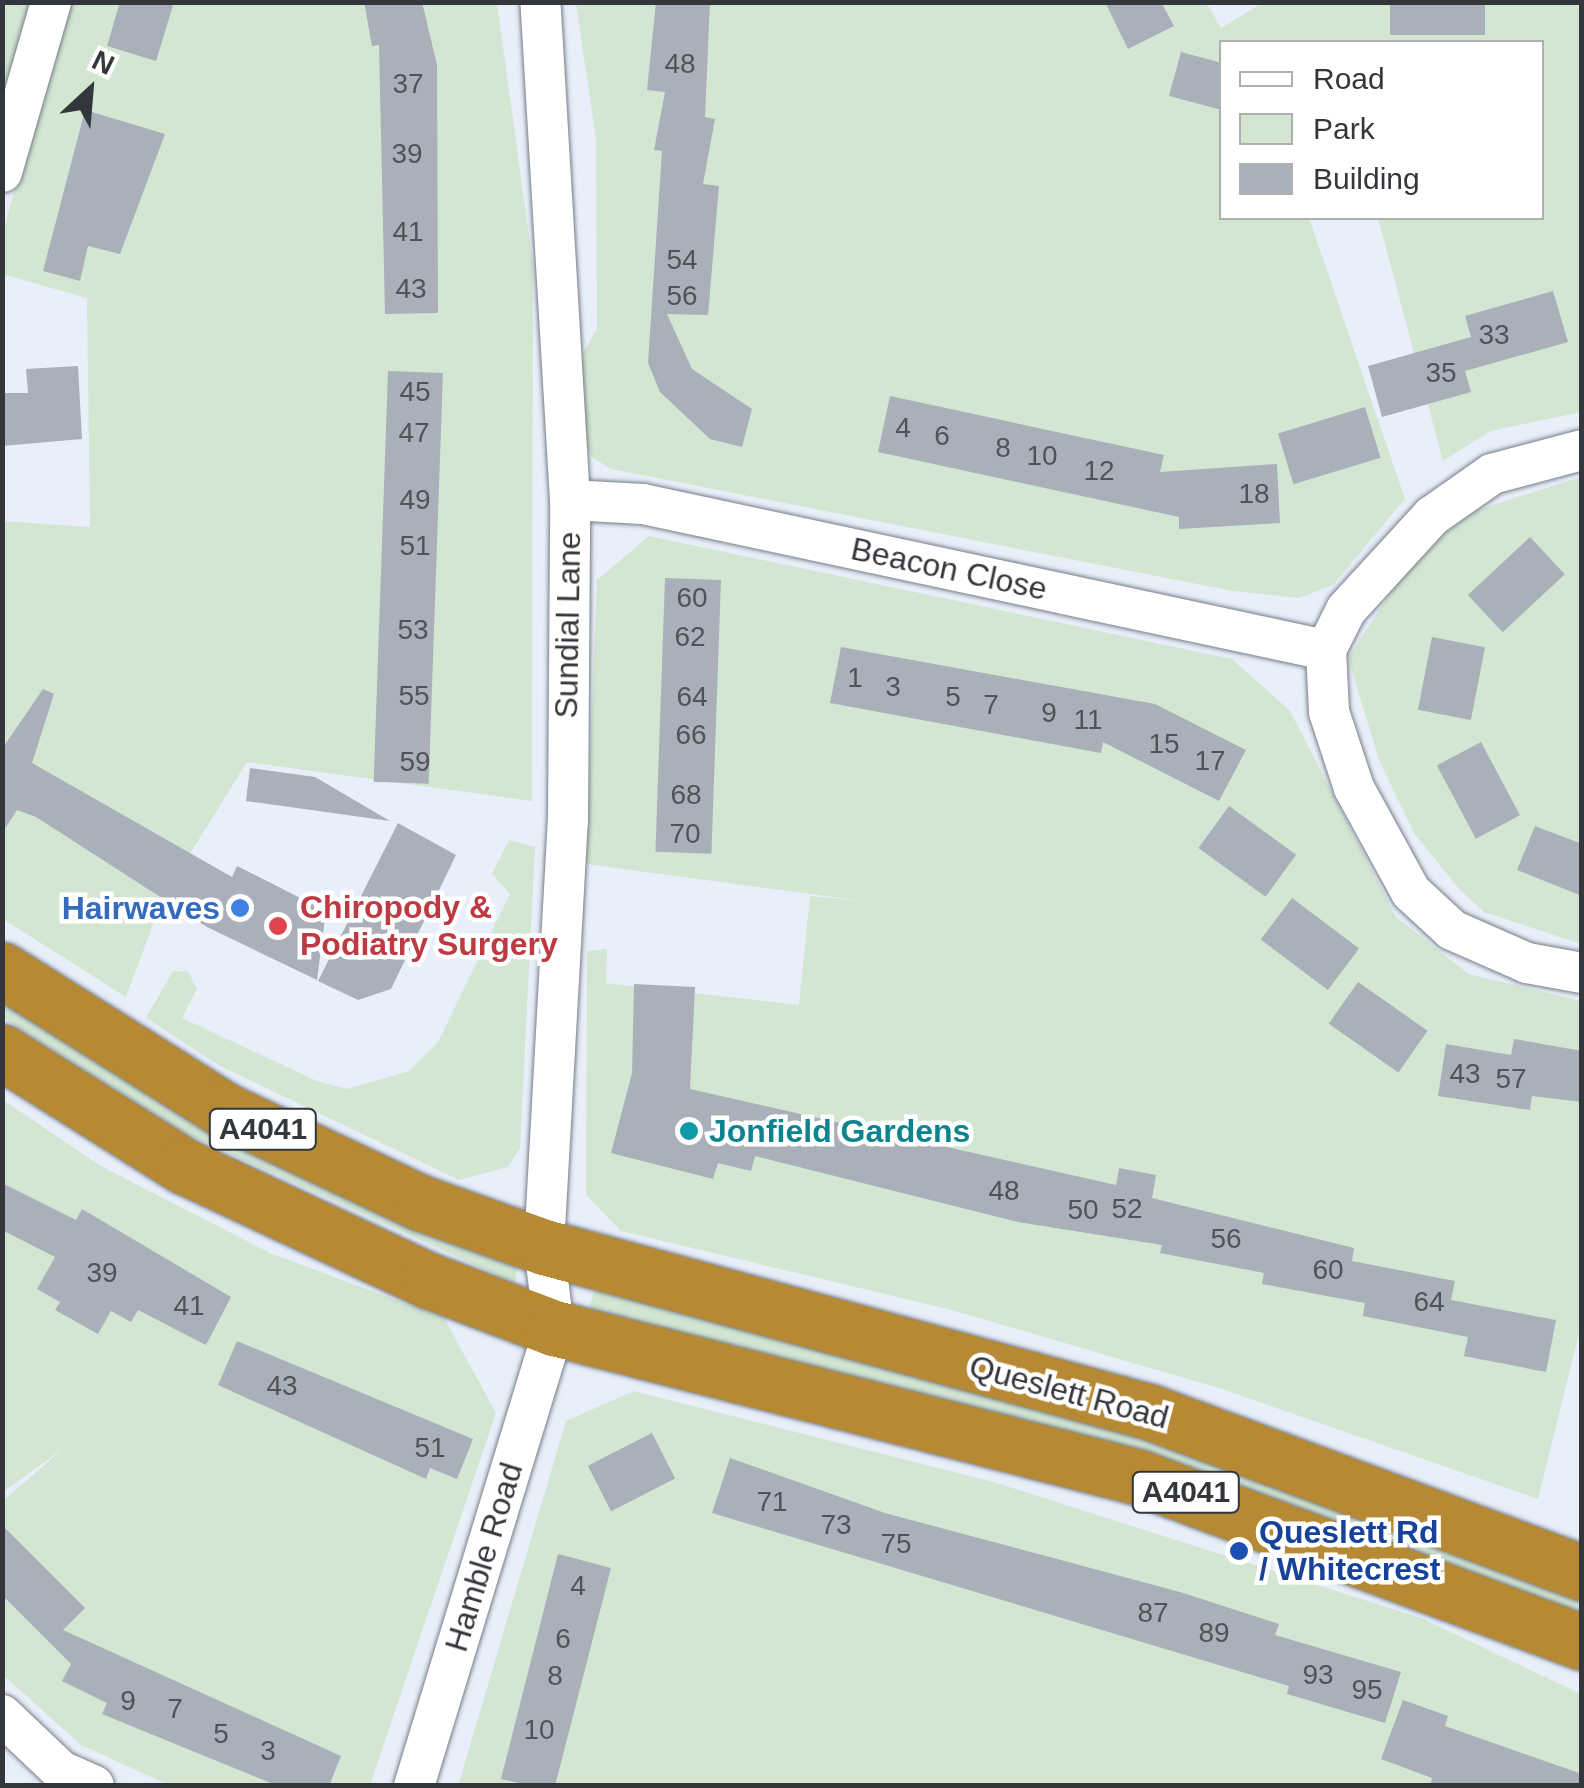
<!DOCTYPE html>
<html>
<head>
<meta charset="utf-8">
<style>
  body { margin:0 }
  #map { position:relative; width:1584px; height:1788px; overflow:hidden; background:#e8effa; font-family:Helvetica,sans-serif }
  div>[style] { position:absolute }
  .green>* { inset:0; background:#d2e6d2 }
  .building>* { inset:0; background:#a9b0ba; transform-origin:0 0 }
  .roads { filter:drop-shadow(0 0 2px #787e88) drop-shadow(0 0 2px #787e88) }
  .minor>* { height:40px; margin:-20px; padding:0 20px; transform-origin:20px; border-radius:20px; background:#fff }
  .highway>* { height:55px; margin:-27.5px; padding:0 27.5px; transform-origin:27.5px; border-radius:27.5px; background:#b68935 }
  .dots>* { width:28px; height:28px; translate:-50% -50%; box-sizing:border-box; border:5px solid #fff; border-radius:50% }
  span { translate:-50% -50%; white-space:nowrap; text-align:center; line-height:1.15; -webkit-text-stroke:9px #fff; paint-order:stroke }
  .number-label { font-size:28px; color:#50545a }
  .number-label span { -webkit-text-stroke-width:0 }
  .shield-label span { padding:2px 8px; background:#fff; border:2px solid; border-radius:8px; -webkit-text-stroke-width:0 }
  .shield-label { font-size:30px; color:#33363a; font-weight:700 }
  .street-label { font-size:32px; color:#33363a }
  .shop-label { font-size:32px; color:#366cbe; font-weight:700 }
  .right { translate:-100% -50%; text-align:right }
  .health-label { font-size:32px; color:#be3a42; font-weight:700 }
  .left { translate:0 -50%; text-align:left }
  .culture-label { font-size:32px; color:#0d838f; font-weight:700 }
  .transit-label { font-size:32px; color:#164399; font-weight:700 }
  .frame { position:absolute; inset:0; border:5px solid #33363a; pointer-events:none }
  .legend { position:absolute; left:1219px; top:40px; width:325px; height:180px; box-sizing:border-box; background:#fff; border:2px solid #adafb0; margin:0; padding:12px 18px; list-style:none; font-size:30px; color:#33363a }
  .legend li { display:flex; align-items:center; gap:20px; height:50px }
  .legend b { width:50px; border:2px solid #adafb0 }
  .north { position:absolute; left:40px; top:40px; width:100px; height:100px; -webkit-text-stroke:8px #fff; paint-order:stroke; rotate:26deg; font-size:28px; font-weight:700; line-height:40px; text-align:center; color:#33363a }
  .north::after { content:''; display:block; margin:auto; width:35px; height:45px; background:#33363a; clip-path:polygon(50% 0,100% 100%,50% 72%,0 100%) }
</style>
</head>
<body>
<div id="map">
  <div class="green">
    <i style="clip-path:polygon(1206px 2px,1221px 28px,1262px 3px,1581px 3px,1581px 412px,1491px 431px,1443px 461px,1378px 218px,1542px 218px,1542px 42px,1222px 42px,1222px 218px,1309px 218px,1405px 499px,1333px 585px,1299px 598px,1233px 591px,611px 469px,592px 457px,580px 435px,583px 353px,597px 329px,596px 140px,576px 3px)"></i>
    <i style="clip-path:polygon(3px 3px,34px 3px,3px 117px)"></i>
    <i style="clip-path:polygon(66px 3px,497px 3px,533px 265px,532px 801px,247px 762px,164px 895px,126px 997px,3px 919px,3px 521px,90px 527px,87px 298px,2px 274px,3px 232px)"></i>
    <i style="clip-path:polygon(1581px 477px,1581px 944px,1484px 912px,1459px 889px,1414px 833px,1379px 760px,1348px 658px,1409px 565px,1470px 512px)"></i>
    <i style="clip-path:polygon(649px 536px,1232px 659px,1290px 711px,1396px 917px,1469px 974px,1581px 1001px,1581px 1325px,1538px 1499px,1222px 1389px,948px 1309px,621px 1231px,586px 1195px,587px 951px,607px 949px,606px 983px,799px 1005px,810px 896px,864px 901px,586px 864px,597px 580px)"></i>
    <i style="clip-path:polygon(509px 840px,535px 847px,520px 1148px,508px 1167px,459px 1180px,222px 1067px,146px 1018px,173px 971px,188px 971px,197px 989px,182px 1018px,317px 1081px,347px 1089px,409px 1071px,438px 1042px,510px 894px,492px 874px)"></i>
    <i style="clip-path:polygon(2px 995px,517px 1266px,515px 1283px,187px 1134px,3px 1018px)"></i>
    <i style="clip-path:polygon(2px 1099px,99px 1165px,270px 1253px,444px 1318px,496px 1413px,370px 1785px,169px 1785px,81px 1745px,3px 1675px,3px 1501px,64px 1448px,3px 1492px)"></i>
    <i style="clip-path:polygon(596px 1287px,1129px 1431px,1581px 1598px,1581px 1620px,588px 1311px)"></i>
    <i style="clip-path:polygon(634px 1391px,997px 1483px,1421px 1618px,1581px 1694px,1581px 1785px,458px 1786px,566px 1421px)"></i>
  </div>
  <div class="building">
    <i style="clip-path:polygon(120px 2px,174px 2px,156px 61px,107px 46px)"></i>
    <i style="clip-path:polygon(364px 2px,422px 2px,437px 65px,438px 313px,385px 314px,379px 45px,372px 46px)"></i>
    <i style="clip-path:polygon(656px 2px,710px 2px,705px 117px,715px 119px,703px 184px,719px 186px,708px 315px,667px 314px,692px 369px,752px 409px,742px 447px,710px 439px,660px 392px,648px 363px,662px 151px,654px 150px,665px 92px,647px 90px)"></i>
    <i style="clip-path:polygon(1105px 2px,1161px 2px,1174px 26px,1128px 49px)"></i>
    <i style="left:1390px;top:2px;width:95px;height:33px"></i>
    <i style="clip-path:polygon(1181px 52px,1222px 63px,1222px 110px,1169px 96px)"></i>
    <i style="clip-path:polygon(85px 110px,165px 134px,120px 254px,88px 246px,80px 281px,43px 271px)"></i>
    <i style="clip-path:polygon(1553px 291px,1568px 342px,1465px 371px,1471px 392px,1382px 417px,1368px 366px,1471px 337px,1465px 316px)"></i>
    <i style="clip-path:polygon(78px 366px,82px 439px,2px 446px,2px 393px,28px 393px,26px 369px)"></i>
    <i style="left:388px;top:371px;width:55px;height:411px;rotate:2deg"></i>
    <i style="clip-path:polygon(890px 396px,1164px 455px,1160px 472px,1277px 464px,1280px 523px,1179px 529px,1179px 517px,878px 452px)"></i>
    <i style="left:1365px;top:407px;width:53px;height:91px;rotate:73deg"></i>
    <i style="left:1530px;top:537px;width:51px;height:85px;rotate:47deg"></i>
    <i style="left:665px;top:578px;width:56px;height:274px;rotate:2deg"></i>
    <i style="left:1432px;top:637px;width:54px;height:74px;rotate:11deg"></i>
    <i style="clip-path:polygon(841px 647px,1155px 704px,1246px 750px,1219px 801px,1103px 742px,1101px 753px,830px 703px)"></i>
    <i style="clip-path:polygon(43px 689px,54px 694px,32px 763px,232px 877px,237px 866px,326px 911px,317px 980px,207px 927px,36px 817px,17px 810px,2px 833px,2px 749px)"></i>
    <i style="left:1481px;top:742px;width:83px;height:50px;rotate:62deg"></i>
    <i style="clip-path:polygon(250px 768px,315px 777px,390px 821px,246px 801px)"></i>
    <i style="left:1229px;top:806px;width:83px;height:52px;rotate:36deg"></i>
    <i style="clip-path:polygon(398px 823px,456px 855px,391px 989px,358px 1000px,318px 981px)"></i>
    <i style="clip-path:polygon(1535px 826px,1582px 844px,1582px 896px,1517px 870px)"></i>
    <i style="left:1292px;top:898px;width:84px;height:52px;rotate:37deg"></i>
    <i style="left:1358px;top:982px;width:85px;height:51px;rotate:35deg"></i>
    <i style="clip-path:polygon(634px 984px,695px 987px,690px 1089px,1116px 1185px,1119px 1168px,1156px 1175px,1152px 1198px,1354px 1248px,1352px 1261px,1455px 1281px,1451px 1300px,1556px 1320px,1546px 1372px,1464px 1356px,1468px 1337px,1363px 1316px,1365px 1303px,1262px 1284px,1264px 1273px,1160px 1253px,1162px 1245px,1018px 1222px,755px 1156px,751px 1171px,718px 1163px,713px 1179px,611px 1153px,632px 1073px)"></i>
    <i style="clip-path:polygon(1514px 1039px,1582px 1051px,1582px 1102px,1532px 1096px,1530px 1110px,1438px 1096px,1446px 1044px,1511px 1055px)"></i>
    <i style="clip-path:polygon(2px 1183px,76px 1220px,82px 1209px,231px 1297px,206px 1345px,138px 1310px,131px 1322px,111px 1311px,98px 1334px,55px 1310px,60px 1302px,37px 1289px,55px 1257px,2px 1230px)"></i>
    <i style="clip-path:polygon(237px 1341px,473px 1439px,457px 1479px,430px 1468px,426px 1479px,218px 1385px)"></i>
    <i style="left:652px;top:1433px;width:51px;height:72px;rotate:63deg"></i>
    <i style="clip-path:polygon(730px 1458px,885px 1513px,1180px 1592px,1279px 1624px,1275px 1635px,1401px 1672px,1385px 1723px,1287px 1694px,1289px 1686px,712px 1513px)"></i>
    <i style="clip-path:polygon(2px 1525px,85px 1608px,63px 1630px,341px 1756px,329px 1786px,278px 1786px,102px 1714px,107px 1703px,62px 1681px,71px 1664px,2px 1595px)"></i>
    <i style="clip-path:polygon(558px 1554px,611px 1568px,555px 1786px,532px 1786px,501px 1779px)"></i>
    <i style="clip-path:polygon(1403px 1700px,1448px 1716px,1445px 1726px,1582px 1774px,1582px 1786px,1430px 1786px,1432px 1778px,1381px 1759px)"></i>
  </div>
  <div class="roads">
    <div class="minor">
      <i style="left:2px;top:172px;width:177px;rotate:-73.9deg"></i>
      <i style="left:1582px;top:450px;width:93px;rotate:165.1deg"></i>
      <i style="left:1492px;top:474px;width:73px;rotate:145deg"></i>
      <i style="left:1432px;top:516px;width:127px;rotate:132.5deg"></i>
      <i style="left:1346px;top:610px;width:45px;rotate:116.6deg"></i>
      <i style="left:1326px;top:650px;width:62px;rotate:87.2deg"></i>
      <i style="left:1329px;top:712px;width:80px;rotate:71.8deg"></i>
      <i style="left:1354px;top:788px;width:119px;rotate:61.3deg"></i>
      <i style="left:1411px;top:892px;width:56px;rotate:42.8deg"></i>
      <i style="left:1452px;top:930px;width:82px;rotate:23.7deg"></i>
      <i style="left:1527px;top:963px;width:56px;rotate:10.3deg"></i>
      <i style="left:570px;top:500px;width:73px;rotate:3.1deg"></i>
      <i style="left:643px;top:504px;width:698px;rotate:12.07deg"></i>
      <i style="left:2px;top:1715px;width:81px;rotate:43.5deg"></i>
      <i style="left:61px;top:1771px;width:36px;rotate:24deg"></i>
      <i style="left:414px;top:1786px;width:479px;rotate:-73deg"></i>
      <i style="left:554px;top:1328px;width:82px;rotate:-97deg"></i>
      <i style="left:544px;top:1247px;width:427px;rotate:-86.8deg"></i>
      <i style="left:568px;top:821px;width:321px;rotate:-89.6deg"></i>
      <i style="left:570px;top:500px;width:499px;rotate:-93.4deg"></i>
    </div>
    <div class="highway">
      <i style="left:2px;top:970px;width:262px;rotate:32.2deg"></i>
      <i style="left:224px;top:1110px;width:218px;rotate:25.3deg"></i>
      <i style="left:421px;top:1203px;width:131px;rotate:19.7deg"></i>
      <i style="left:544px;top:1247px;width:628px;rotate:15.23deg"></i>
      <i style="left:1150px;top:1412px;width:461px;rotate:20.4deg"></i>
      <i style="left:2px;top:1052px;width:215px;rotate:32.1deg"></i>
      <i style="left:184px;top:1166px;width:272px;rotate:25.1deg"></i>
      <i style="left:430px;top:1281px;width:133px;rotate:20.8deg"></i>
      <i style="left:554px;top:1328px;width:603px;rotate:14.31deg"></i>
      <i style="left:1138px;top:1477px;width:474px;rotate:20.4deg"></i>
    </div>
  </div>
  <div class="dots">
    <i style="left:240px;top:908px;background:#3f7fe0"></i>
    <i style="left:278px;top:926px;background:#e0444e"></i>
    <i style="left:689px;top:1131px;background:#0f9aa8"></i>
    <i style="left:1239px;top:1551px;background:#1a4fb4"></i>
  </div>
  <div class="number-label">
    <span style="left:680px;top:64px">48</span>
    <span style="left:408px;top:84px">37</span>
    <span style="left:407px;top:154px">39</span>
    <span style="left:408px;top:232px">41</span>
    <span style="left:682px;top:260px">54</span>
    <span style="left:411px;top:289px">43</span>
    <span style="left:682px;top:296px">56</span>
    <span style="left:1494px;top:335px">33</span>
    <span style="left:1441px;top:373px">35</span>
    <span style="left:415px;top:392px">45</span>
    <span style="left:903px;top:428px">4</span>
    <span style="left:414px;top:433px">47</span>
    <span style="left:942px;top:436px">6</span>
    <span style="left:1003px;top:448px">8</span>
    <span style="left:1042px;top:456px">10</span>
    <span style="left:1099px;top:471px">12</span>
    <span style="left:1254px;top:494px">18</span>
    <span style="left:415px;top:500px">49</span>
    <span style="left:415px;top:546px">51</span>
    <span style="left:692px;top:598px">60</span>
    <span style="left:413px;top:630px">53</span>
    <span style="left:690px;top:637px">62</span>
    <span style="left:855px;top:678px">1</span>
    <span style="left:893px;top:687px">3</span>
    <span style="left:414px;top:696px">55</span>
    <span style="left:692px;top:697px">64</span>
    <span style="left:953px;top:697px">5</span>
    <span style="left:991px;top:705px">7</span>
    <span style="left:1049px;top:713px">9</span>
    <span style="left:1088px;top:720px">11</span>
    <span style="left:691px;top:735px">66</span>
    <span style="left:1164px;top:744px">15</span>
    <span style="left:1210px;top:761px">17</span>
    <span style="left:415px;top:762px">59</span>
    <span style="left:686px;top:795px">68</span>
    <span style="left:685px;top:834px">70</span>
    <span style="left:1465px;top:1074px">43</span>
    <span style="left:1511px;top:1079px">57</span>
    <span style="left:1004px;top:1191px">48</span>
    <span style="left:1127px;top:1209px">52</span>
    <span style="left:1083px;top:1210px">50</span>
    <span style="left:1226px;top:1239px">56</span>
    <span style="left:1328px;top:1270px">60</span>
    <span style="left:102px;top:1273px">39</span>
    <span style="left:1429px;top:1302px">64</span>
    <span style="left:189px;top:1306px">41</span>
    <span style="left:282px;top:1386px">43</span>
    <span style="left:430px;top:1448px">51</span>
    <span style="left:772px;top:1502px">71</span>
    <span style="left:836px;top:1525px">73</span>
    <span style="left:896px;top:1544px">75</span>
    <span style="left:578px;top:1586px">4</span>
    <span style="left:1153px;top:1613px">87</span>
    <span style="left:1214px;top:1633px">89</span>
    <span style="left:563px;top:1639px">6</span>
    <span style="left:1318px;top:1675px">93</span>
    <span style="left:555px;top:1676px">8</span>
    <span style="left:1367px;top:1690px">95</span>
    <span style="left:128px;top:1701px">9</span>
    <span style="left:175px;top:1709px">7</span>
    <span style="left:539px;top:1730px">10</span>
    <span style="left:221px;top:1734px">5</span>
    <span style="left:268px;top:1751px">3</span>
  </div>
  <div class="shield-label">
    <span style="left:263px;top:1129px">A4041</span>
    <span style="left:1186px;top:1492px">A4041</span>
  </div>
  <div class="street-label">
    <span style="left:949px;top:569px;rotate:12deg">Beacon Close</span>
    <span style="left:568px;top:625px;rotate:-89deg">Sundial Lane</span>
    <span style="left:1069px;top:1392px;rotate:15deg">Queslett Road</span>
    <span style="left:484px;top:1557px;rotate:-73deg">Hamble Road</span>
  </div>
  <div class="shop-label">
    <span class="right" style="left:220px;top:908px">Hairwaves</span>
  </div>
  <div class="health-label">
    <span class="left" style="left:300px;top:926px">Chiropody &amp;<br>Podiatry Surgery</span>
  </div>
  <div class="culture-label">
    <span class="left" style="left:709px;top:1131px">Jonfield Gardens</span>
  </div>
  <div class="transit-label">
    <span class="left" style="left:1259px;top:1551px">Queslett Rd<br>/ Whitecrest</span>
  </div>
  <div class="frame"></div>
  <ul class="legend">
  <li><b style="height:12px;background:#fff"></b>Road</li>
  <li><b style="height:28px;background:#d2e6d2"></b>Park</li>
  <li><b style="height:28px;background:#a9b0ba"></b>Building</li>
  </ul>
  <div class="north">N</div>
</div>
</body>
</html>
